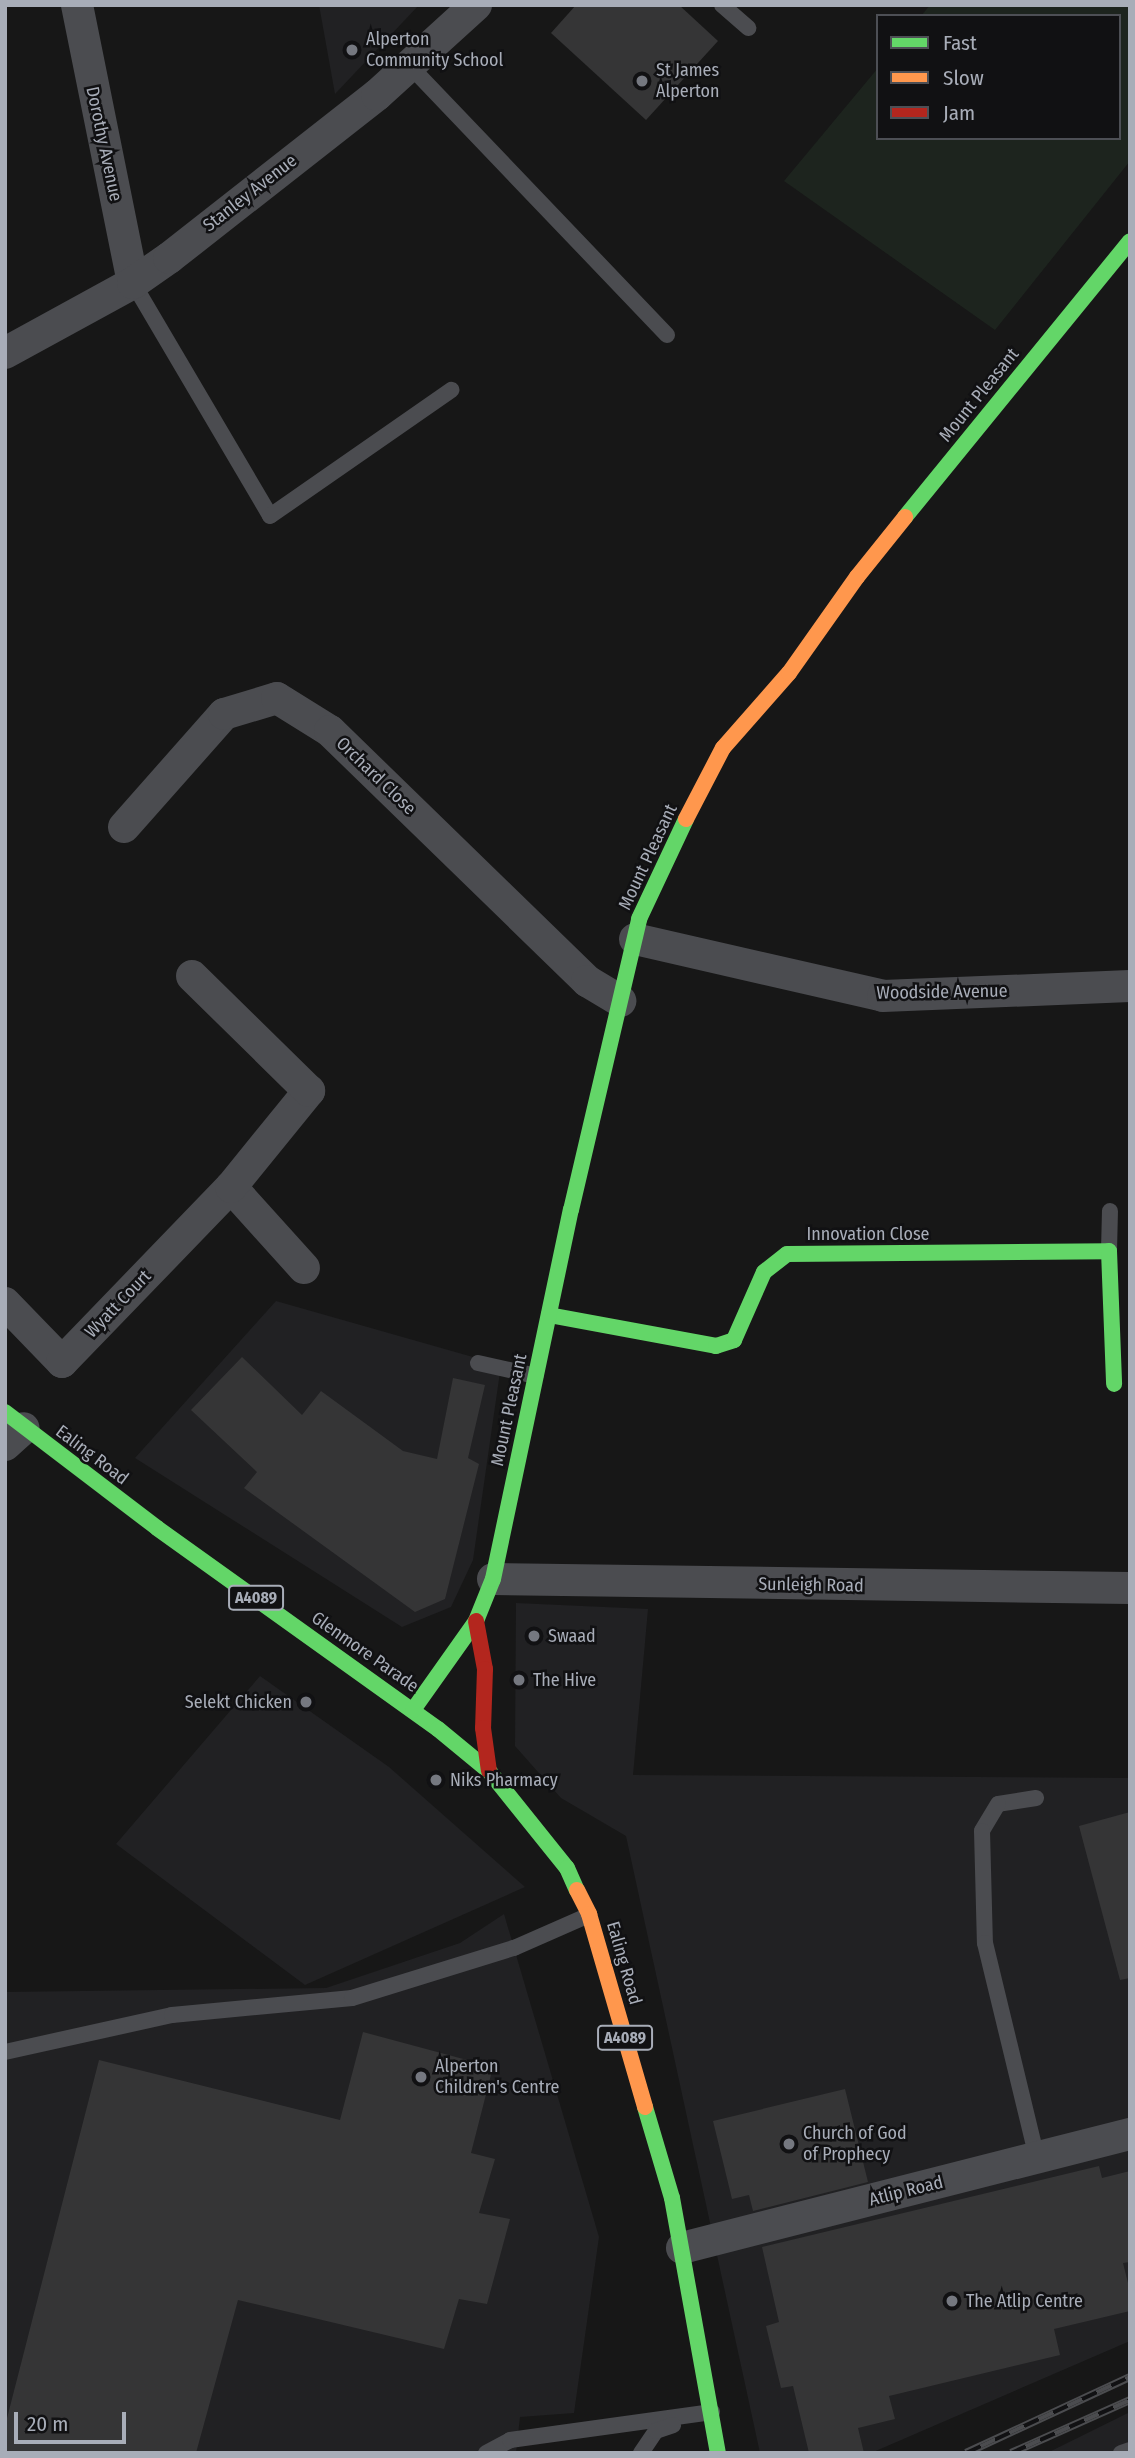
<!DOCTYPE html>
<html>
<head>
<meta charset="utf-8">
<style>
  body { margin:0 }
  #map { position:relative; width:1135px; height:2458px; overflow:hidden; background:#171717; font-family:"Fira Sans Condensed",sans-serif }
  div>[style] { position:absolute }
  .built>* { inset:0; background:#212123 }
  .green>* { inset:0; background:#1d241e }
  .building>* { inset:0; background:#353536 }
  .lane>* { height:16px; margin:-8px; padding:0 8px; transform-origin:8px; border-radius:8px; background:#4b4c50 }
  .street>* { height:32px; margin:-16px; padding:0 16px; transform-origin:16px; border-radius:16px; background:#4b4c50 }
  .fast>* { height:16px; margin:-8px; padding:0 8px; transform-origin:8px; border-radius:8px; background:#63d668 }
  .slow>* { height:16px; margin:-8px; padding:0 8px; transform-origin:8px; border-radius:8px; background:#ff974d }
  .jam>* { height:16px; margin:-8px; padding:0 8px; transform-origin:8px; border-radius:8px; background:#b3261e }
  .rail>* { height:8px; margin-top:-4px; transform-origin:0; background:repeating-linear-gradient(90deg,#111113 0 16px,#4b4c4f 0 32px); box-sizing:border-box; border-block:2px solid #4b4c4f }
  .dots>* { width:19px; height:19px; translate:-50% -50%; box-sizing:border-box; border:4px solid #111113; border-radius:50% }
  span { translate:-50% -50%; white-space:nowrap; text-align:center; line-height:1.15; -webkit-text-stroke:5px #111113; paint-order:stroke }
  .shield-label span { padding:2px 5px; background:#111113; border:2px solid; border-radius:5px; -webkit-text-stroke-width:0 }
  .shield-label { font-size:16px; color:#a8adb8; font-weight:700 }
  .poi-label { font-size:18px; color:#a8adb8 }
  .left { translate:0 -50%; text-align:left }
  .right { translate:-100% -50%; text-align:right }
  .street-label { font-size:18px; color:#a8adb8 }
  .frame { position:absolute; inset:0; border:7px solid #a8adb8; pointer-events:none }
  .legend { position:absolute; left:876px; top:14px; width:245px; height:126px; box-sizing:border-box; background:#111113; border:2px solid #4d4f55; margin:0; padding:9px 12px; list-style:none; font-size:21px; color:#a8adb8 }
  .legend li { display:flex; align-items:center; gap:14px; height:35px }
  .legend b { width:35px; border:2px solid #4d4f55 }
  .scale { position:absolute; left:14px; top:2412px; width:112px; height:32px; box-sizing:border-box; border:4px solid #a8adb8; border-top:0; padding-left:9px; font-size:21px; line-height:24px; white-space:nowrap; color:#a8adb8; -webkit-text-stroke:5px #111113; paint-order:stroke }
</style>
</head>
<body>
<div id="map">
  <div class="built">
    <i style="clip-path:polygon(319px 5px,419px 5px,335px 94px)"></i>
    <i style="clip-path:polygon(276px 1301px,501px 1365px,473px 1560px,451px 1607px,402px 1627px,135px 1458px)"></i>
    <i style="clip-path:polygon(516px 1603px,648px 1609px,633px 1775px,1130px 1778px,1130px 2341px,871px 2453px,760px 2453px,626px 1836px,561px 1798px,515px 1746px)"></i>
    <i style="clip-path:polygon(260px 1676px,389px 1767px,525px 1887px,305px 1985px,116px 1844px)"></i>
    <i style="clip-path:polygon(504px 1914px,599px 2237px,574px 2413px,520px 2417px,516px 2453px,5px 2453px,5px 1992px,326px 1988px,460px 1943px)"></i>
    <i style="clip-path:polygon(1130px 2412px,1130px 2453px,1047px 2453px)"></i>
  </div>
  <div class="green">
    <i style="clip-path:polygon(930px 5px,1130px 5px,1130px 161px,995px 330px,784px 181px,878px 68px,878px 138px,1119px 138px,1119px 16px,921px 16px)"></i>
  </div>
  <div class="building">
    <i style="clip-path:polygon(576px 5px,679px 5px,718px 41px,646px 120px,551px 33px)"></i>
    <i style="clip-path:polygon(242px 1357px,302px 1415px,321px 1391px,403px 1451px,437px 1459px,453px 1378px,485px 1385px,468px 1458px,479px 1464px,445px 1599px,415px 1612px,244px 1488px,257px 1472px,191px 1410px)"></i>
    <i style="clip-path:polygon(1130px 1812px,1130px 1978px,1120px 1980px,1079px 1826px)"></i>
    <i style="clip-path:polygon(363px 2032px,493px 2067px,471px 2153px,495px 2159px,479px 2213px,510px 2219px,487px 2304px,459px 2299px,444px 2349px,238px 2300px,196px 2453px,5px 2453px,5px 2426px,99px 2060px,340px 2120px)"></i>
    <i style="clip-path:polygon(845px 2089px,868px 2182px,753px 2211px,749px 2195px,732px 2199px,713px 2121px)"></i>
    <i style="clip-path:polygon(1099px 2166px,1102px 2178px,1130px 2171px,1130px 2262px,1123px 2263px,1130px 2291px,1130px 2311px,1054px 2329px,1060px 2355px,889px 2396px,895px 2419px,858px 2428px,864px 2453px,809px 2453px,793px 2386px,781px 2388px,766px 2326px,779px 2322px,762px 2247px)"></i>
  </div>
  <div class="lane">
    <i style="left:722px;top:5px;width:35px;rotate:41deg"></i>
    <i style="left:410px;top:66px;width:372px;rotate:46.3deg"></i>
    <i style="left:133px;top:283px;width:270px;rotate:59.5deg"></i>
    <i style="left:270px;top:516px;width:221px;rotate:-34.8deg"></i>
    <i style="left:1109px;top:1251px;width:40px;rotate:-88.6deg"></i>
    <i style="left:478px;top:1363px;width:59px;rotate:12.6deg"></i>
    <i style="left:1036px;top:1798px;width:38px;rotate:171deg"></i>
    <i style="left:998px;top:1804px;width:31px;rotate:121deg"></i>
    <i style="left:982px;top:1831px;width:112px;rotate:88.5deg"></i>
    <i style="left:985px;top:1943px;width:221px;rotate:76.4deg"></i>
    <i style="left:5px;top:2052px;width:171px;rotate:-12.5deg"></i>
    <i style="left:172px;top:2015px;width:181px;rotate:-5.4deg"></i>
    <i style="left:352px;top:1998px;width:170px;rotate:-17.2deg"></i>
    <i style="left:514px;top:1948px;width:82px;rotate:-23.7deg"></i>
    <i style="left:486px;top:2453px;width:27px;rotate:-28deg"></i>
    <i style="left:510px;top:2440px;width:204px;rotate:-7.9deg"></i>
    <i style="left:641px;top:2453px;width:27px;rotate:-56deg"></i>
    <i style="left:656px;top:2431px;width:18px;rotate:-19deg"></i>
    <i style="left:1121px;top:2453px;width:9px;rotate:-18deg"></i>
  </div>
  <div class="street">
    <i style="left:77px;top:5px;width:284px;rotate:78.6deg"></i>
    <i style="left:5px;top:353px;width:146px;rotate:-28.7deg"></i>
    <i style="left:133px;top:283px;width:44px;rotate:-34.8deg"></i>
    <i style="left:169px;top:258px;width:264px;rotate:-38.1deg"></i>
    <i style="left:377px;top:95px;width:134px;rotate:-42.3deg"></i>
    <i style="left:124px;top:827px;width:151px;rotate:-48.5deg"></i>
    <i style="left:224px;top:714px;width:55px;rotate:-16.8deg"></i>
    <i style="left:277px;top:698px;width:62px;rotate:31.9deg"></i>
    <i style="left:330px;top:731px;width:359px;rotate:44.2deg"></i>
    <i style="left:587px;top:981px;width:39px;rotate:31deg"></i>
    <i style="left:635px;top:939px;width:254px;rotate:12.9deg"></i>
    <i style="left:883px;top:996px;width:247px;rotate:-2.3deg"></i>
    <i style="left:231px;top:1187px;width:109px;rotate:48deg"></i>
    <i style="left:5px;top:1303px;width:82px;rotate:46deg"></i>
    <i style="left:62px;top:1362px;width:243px;rotate:-46deg"></i>
    <i style="left:231px;top:1187px;width:124px;rotate:-50.9deg"></i>
    <i style="left:309px;top:1091px;width:164px;rotate:-135.5deg"></i>
    <i style="left:5px;top:1445px;width:25px;rotate:-42deg"></i>
    <i style="left:493px;top:1579px;width:637px;rotate:0.81deg"></i>
    <i style="left:682px;top:2248px;width:462px;rotate:-14.3deg"></i>
  </div>
  <div class="fast">
    <i style="left:905px;top:517px;width:356px;rotate:-50.8deg"></i>
    <i style="left:549px;top:1315px;width:170px;rotate:10.5deg"></i>
    <i style="left:716px;top:1346px;width:19px;rotate:-18deg"></i>
    <i style="left:734px;top:1340px;width:74px;rotate:-66.2deg"></i>
    <i style="left:764px;top:1272px;width:29px;rotate:-38deg"></i>
    <i style="left:787px;top:1254px;width:322px;rotate:-0.5deg"></i>
    <i style="left:1109px;top:1251px;width:133px;rotate:87.8deg"></i>
    <i style="left:5px;top:1412px;width:191px;rotate:37.3deg"></i>
    <i style="left:157px;top:1528px;width:345px;rotate:35.6deg"></i>
    <i style="left:438px;top:1729px;width:66px;rotate:39.5deg"></i>
    <i style="left:489px;top:1771px;width:124px;rotate:51.2deg"></i>
    <i style="left:567px;top:1868px;width:24px;rotate:66deg"></i>
    <i style="left:413px;top:1710px;width:109px;rotate:-54.7deg"></i>
    <i style="left:476px;top:1621px;width:45px;rotate:-68deg"></i>
    <i style="left:493px;top:1579px;width:377px;rotate:-78.1deg"></i>
    <i style="left:571px;top:1210px;width:299px;rotate:-76.8deg"></i>
    <i style="left:639px;top:919px;width:110px;rotate:-64.8deg"></i>
    <i style="left:645px;top:2107px;width:95px;rotate:73.5deg"></i>
    <i style="left:672px;top:2198px;width:259px;rotate:79.8deg"></i>
  </div>
  <div class="slow">
    <i style="left:686px;top:819px;width:80px;rotate:-62.5deg"></i>
    <i style="left:723px;top:748px;width:100px;rotate:-48.7deg"></i>
    <i style="left:789px;top:673px;width:118px;rotate:-54.7deg"></i>
    <i style="left:857px;top:577px;width:77px;rotate:-51.3deg"></i>
    <i style="left:577px;top:1890px;width:27px;rotate:63deg"></i>
    <i style="left:589px;top:1914px;width:201px;rotate:73.8deg"></i>
  </div>
  <div class="jam">
    <i style="left:476px;top:1621px;width:49px;rotate:79.4deg"></i>
    <i style="left:485px;top:1669px;width:59px;rotate:91.9deg"></i>
    <i style="left:483px;top:1728px;width:43px;rotate:82.1deg"></i>
  </div>
  <div class="rail">
    <i style="left:966px;top:2453px;width:181px;rotate:-24.9deg"></i>
    <i style="left:1011px;top:2453px;width:130px;rotate:-24deg"></i>
  </div>
  <div class="dots">
    <i style="left:352px;top:50px;background:#757880"></i>
    <i style="left:642px;top:81px;background:#757880"></i>
    <i style="left:534px;top:1636px;background:#757880"></i>
    <i style="left:519px;top:1680px;background:#757880"></i>
    <i style="left:306px;top:1702px;background:#757880"></i>
    <i style="left:436px;top:1780px;background:#757880"></i>
    <i style="left:421px;top:2077px;background:#757880"></i>
    <i style="left:789px;top:2144px;background:#757880"></i>
    <i style="left:952px;top:2301px;background:#757880"></i>
  </div>
  <div class="shield-label">
    <span style="left:256px;top:1598px">A4089</span>
    <span style="left:625px;top:2038px">A4089</span>
  </div>
  <div class="poi-label">
    <span class="left" style="left:366px;top:50px">Alperton<br>Community School</span>
    <span class="left" style="left:656px;top:81px">St James<br>Alperton</span>
    <span class="left" style="left:548px;top:1636px">Swaad</span>
    <span class="left" style="left:533px;top:1680px">The Hive</span>
    <span class="right" style="left:292px;top:1702px">Selekt Chicken</span>
    <span class="left" style="left:450px;top:1780px">Niks Pharmacy</span>
    <span class="left" style="left:435px;top:2077px">Alperton<br>Children's Centre</span>
    <span class="left" style="left:803px;top:2144px">Church of God<br>of Prophecy</span>
    <span class="left" style="left:966px;top:2301px">The Atlip Centre</span>
  </div>
  <div class="street-label">
    <span style="left:104px;top:144px;rotate:78deg">Dorothy Avenue</span>
    <span style="left:250px;top:193px;rotate:-38deg">Stanley Avenue</span>
    <span style="left:979px;top:395px;rotate:-51deg">Mount Pleasant</span>
    <span style="left:376px;top:776px;rotate:44deg">Orchard Close</span>
    <span style="left:648px;top:857px;rotate:-65deg">Mount Pleasant</span>
    <span style="left:942px;top:992px;rotate:-1deg">Woodside Avenue</span>
    <span style="left:868px;top:1234px">Innovation Close</span>
    <span style="left:118px;top:1304px;rotate:-46deg">Wyatt Court</span>
    <span style="left:509px;top:1410px;rotate:-78deg">Mount Pleasant</span>
    <span style="left:92px;top:1455px;rotate:37deg">Ealing Road</span>
    <span style="left:811px;top:1585px;rotate:1deg">Sunleigh Road</span>
    <span style="left:365px;top:1652px;rotate:35deg">Glenmore Parade</span>
    <span style="left:624px;top:1963px;rotate:74deg">Ealing Road</span>
    <span style="left:906px;top:2191px;rotate:-14deg">Atlip Road</span>
  </div>
  <div class="frame"></div>
  <ul class="legend">
  <li><b style="height:9px;background:#63d668"></b>Fast</li>
  <li><b style="height:9px;background:#ff974d"></b>Slow</li>
  <li><b style="height:9px;background:#b3261e"></b>Jam</li>
  </ul>
  <div class="scale">20 m</div>
</div>
</body>
</html>
